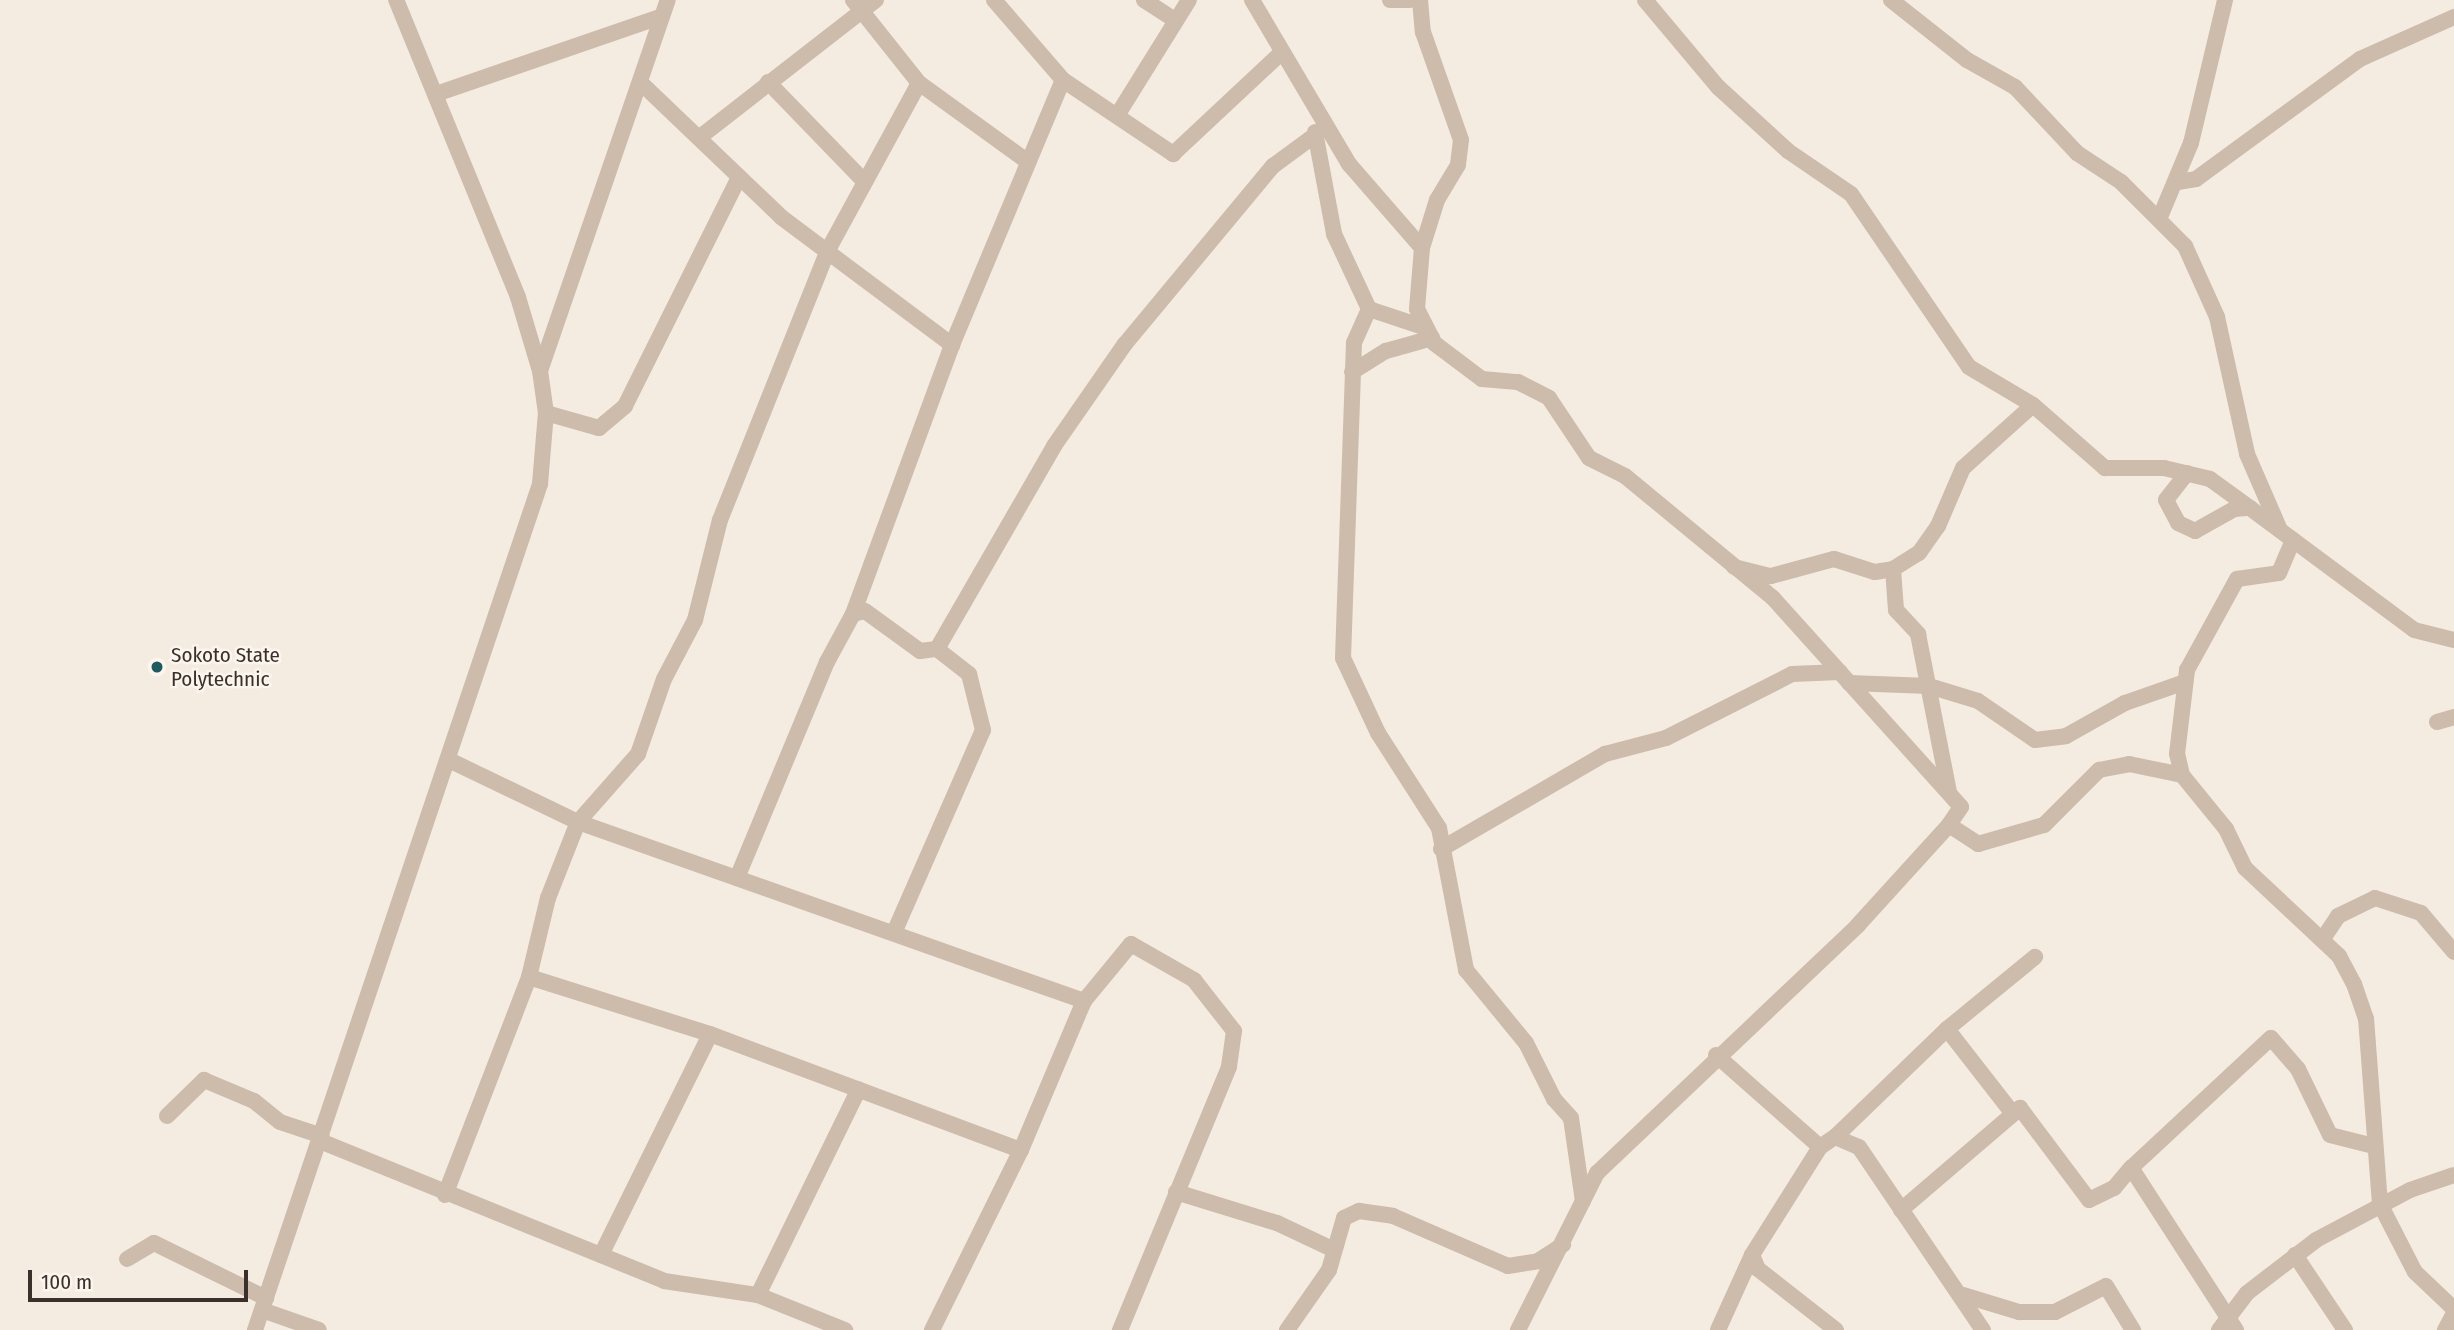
<!DOCTYPE html>
<html>
<head>
<meta charset="utf-8">
<style>
  body { margin:0 }
  #map { position:relative; width:2454px; height:1330px; overflow:hidden; background:#f4ebe1; font-family:"Fira Sans Condensed",sans-serif }
  div>[style] { position:absolute }
  .minor>* { height:16px; margin:-8px; padding:0 8px; transform-origin:8px; border-radius:8px; background:#cdbbac }
  .dots>* { width:19px; height:19px; translate:-50% -50%; box-sizing:border-box; border:4px solid #fbf5ee; border-radius:50% }
  span { translate:-50% -50%; white-space:nowrap; text-align:center; line-height:1.15; -webkit-text-stroke:5px #fbf5ee; paint-order:stroke }
  .poi-label { font-size:21px; color:#3b302b }
  .left { translate:0 -50%; text-align:left }
  .scale { position:absolute; left:28px; top:1270px; width:220px; height:32px; box-sizing:border-box; border:4px solid #3b302b; border-top:0; padding-left:9px; font-size:21px; line-height:24px; white-space:nowrap; color:#3b302b; -webkit-text-stroke:5px #fbf5ee; paint-order:stroke }
</style>
</head>
<body>
<div id="map">
  <div class="minor">
    <i style="left:853px;top:0;width:106px;rotate:51.5deg"></i>
    <i style="left:919px;top:83px;width:135px;rotate:35.9deg"></i>
    <i style="left:994px;top:0;width:106px;rotate:49.2deg"></i>
    <i style="left:1063px;top:80px;width:133px;rotate:33.9deg"></i>
    <i style="left:1173px;top:154px;width:148px;rotate:-43.1deg"></i>
    <i style="left:1144px;top:0;width:37px;rotate:33deg"></i>
    <i style="left:1252px;top:0;width:191px;rotate:59.4deg"></i>
    <i style="left:1349px;top:164px;width:111px;rotate:49deg"></i>
    <i style="left:1390px;top:0;width:20px"></i>
    <i style="left:1420px;top:0;width:32px;rotate:85deg"></i>
    <i style="left:1423px;top:32px;width:114px;rotate:70.6deg"></i>
    <i style="left:1461px;top:140px;width:25px;rotate:97deg"></i>
    <i style="left:1458px;top:165px;width:41px;rotate:121deg"></i>
    <i style="left:1437px;top:200px;width:50px;rotate:107.4deg"></i>
    <i style="left:1422px;top:248px;width:61px;rotate:94.7deg"></i>
    <i style="left:1417px;top:309px;width:38px;rotate:63deg"></i>
    <i style="left:1434px;top:343px;width:60px;rotate:36.9deg"></i>
    <i style="left:1482px;top:379px;width:36px;rotate:5deg"></i>
    <i style="left:1518px;top:382px;width:35px;rotate:27deg"></i>
    <i style="left:1549px;top:398px;width:72px;rotate:56.3deg"></i>
    <i style="left:1589px;top:458px;width:40px;rotate:26.6deg"></i>
    <i style="left:1625px;top:476px;width:192px;rotate:39.5deg"></i>
    <i style="left:1773px;top:598px;width:281px;rotate:48deg"></i>
    <i style="left:1961px;top:807px;width:22px;rotate:124deg"></i>
    <i style="left:1949px;top:825px;width:35px;rotate:33deg"></i>
    <i style="left:1978px;top:844px;width:69px;rotate:-16.1deg"></i>
    <i style="left:2044px;top:825px;width:78px;rotate:-45deg"></i>
    <i style="left:2099px;top:770px;width:31px;rotate:-11deg"></i>
    <i style="left:2129px;top:764px;width:54px;rotate:11.7deg"></i>
    <i style="left:2182px;top:775px;width:70px;rotate:50.8deg"></i>
    <i style="left:2226px;top:829px;width:43px;rotate:64deg"></i>
    <i style="left:2245px;top:868px;width:129px;rotate:43.1deg"></i>
    <i style="left:2339px;top:956px;width:32px;rotate:62deg"></i>
    <i style="left:2354px;top:984px;width:36px;rotate:71deg"></i>
    <i style="left:2366px;top:1018px;width:187px;rotate:85.7deg"></i>
    <i style="left:2380px;top:1204px;width:76px;rotate:62.8deg"></i>
    <i style="left:2415px;top:1272px;width:54px;rotate:43.5deg"></i>
    <i style="left:1645px;top:0;width:114px;rotate:50deg"></i>
    <i style="left:1718px;top:87px;width:95px;rotate:42.4deg"></i>
    <i style="left:1788px;top:151px;width:76px;rotate:34.3deg"></i>
    <i style="left:1851px;top:194px;width:209px;rotate:55.7deg"></i>
    <i style="left:1969px;top:367px;width:74px;rotate:30.7deg"></i>
    <i style="left:2033px;top:405px;width:96px;rotate:41.2deg"></i>
    <i style="left:2105px;top:468px;width:59px"></i>
    <i style="left:2164px;top:468px;width:47px;rotate:13.4deg"></i>
    <i style="left:2210px;top:479px;width:49px;rotate:35.9deg"></i>
    <i style="left:1891px;top:0;width:97px;rotate:38.3deg"></i>
    <i style="left:1967px;top:60px;width:55px;rotate:29.4deg"></i>
    <i style="left:2015px;top:87px;width:91px;rotate:46.8deg"></i>
    <i style="left:2077px;top:153px;width:53px;rotate:33.4deg"></i>
    <i style="left:2121px;top:182px;width:91px;rotate:45deg"></i>
    <i style="left:2185px;top:246px;width:78px;rotate:65.7deg"></i>
    <i style="left:2217px;top:317px;width:140px;rotate:77.6deg"></i>
    <i style="left:2247px;top:454px;width:83px;rotate:66.5deg"></i>
    <i style="left:768px;top:82px;width:139px;rotate:45.9deg"></i>
    <i style="left:641px;top:83px;width:194px;rotate:43.7deg"></i>
    <i style="left:781px;top:217px;width:214px;rotate:36.8deg"></i>
    <i style="left:436px;top:94px;width:239px;rotate:-19deg"></i>
    <i style="left:1118px;top:114px;width:134px;rotate:-58.1deg"></i>
    <i style="left:1315px;top:132px;width:104px;rotate:79.4deg"></i>
    <i style="left:1334px;top:234px;width:83px;rotate:65deg"></i>
    <i style="left:1369px;top:309px;width:37px;rotate:114deg"></i>
    <i style="left:1354px;top:343px;width:315px;rotate:92deg"></i>
    <i style="left:1343px;top:658px;width:83px;rotate:65deg"></i>
    <i style="left:1378px;top:733px;width:113px;rotate:57.3deg"></i>
    <i style="left:1439px;top:828px;width:145px;rotate:79.2deg"></i>
    <i style="left:1466px;top:970px;width:94px;rotate:50.6deg"></i>
    <i style="left:1526px;top:1043px;width:63px;rotate:63.4deg"></i>
    <i style="left:1554px;top:1099px;width:25px;rotate:48deg"></i>
    <i style="left:1571px;top:1118px;width:84px;rotate:81.8deg"></i>
    <i style="left:700px;top:137px;width:223px;rotate:-37.9deg"></i>
    <i style="left:2178px;top:182px;width:18px;rotate:-9deg"></i>
    <i style="left:2196px;top:179px;width:203px;rotate:-36.2deg"></i>
    <i style="left:2360px;top:59px;width:103px;rotate:-24.1deg"></i>
    <i style="left:2160px;top:217px;width:80px;rotate:-67.3deg"></i>
    <i style="left:2191px;top:143px;width:147px;rotate:-76.6deg"></i>
    <i style="left:1369px;top:309px;width:60px;rotate:18.4deg"></i>
    <i style="left:540px;top:371px;width:392px;rotate:-71deg"></i>
    <i style="left:1352px;top:372px;width:40px;rotate:-32deg"></i>
    <i style="left:1386px;top:351px;width:48px;rotate:-15.8deg"></i>
    <i style="left:546px;top:413px;width:55px;rotate:15.8deg"></i>
    <i style="left:599px;top:428px;width:34px;rotate:-40deg"></i>
    <i style="left:625px;top:406px;width:256px;rotate:-63.5deg"></i>
    <i style="left:2187px;top:473px;width:34px;rotate:128deg"></i>
    <i style="left:2166px;top:500px;width:26px;rotate:62deg"></i>
    <i style="left:2178px;top:523px;width:19px;rotate:25deg"></i>
    <i style="left:2195px;top:531px;width:45px;rotate:-29.4deg"></i>
    <i style="left:2234px;top:509px;width:16px;rotate:-4deg"></i>
    <i style="left:2250px;top:508px;width:204px;rotate:36.6deg"></i>
    <i style="left:2414px;top:630px;width:41px;rotate:14deg"></i>
    <i style="left:1734px;top:567px;width:38px;rotate:14deg"></i>
    <i style="left:1771px;top:576px;width:65px;rotate:-15.1deg"></i>
    <i style="left:1834px;top:559px;width:43px;rotate:17.6deg"></i>
    <i style="left:1875px;top:572px;width:18px;rotate:-9deg"></i>
    <i style="left:1893px;top:569px;width:31px;rotate:-32deg"></i>
    <i style="left:1919px;top:553px;width:33px;rotate:-55deg"></i>
    <i style="left:1938px;top:526px;width:63px;rotate:-66.7deg"></i>
    <i style="left:1963px;top:468px;width:94px;rotate:-42deg"></i>
    <i style="left:1893px;top:569px;width:41px;rotate:85.8deg"></i>
    <i style="left:1896px;top:610px;width:33px;rotate:47deg"></i>
    <i style="left:1918px;top:634px;width:161px;rotate:78.9deg"></i>
    <i style="left:853px;top:614px;width:287px;rotate:-69.8deg"></i>
    <i style="left:952px;top:345px;width:287px;rotate:-67.3deg"></i>
    <i style="left:937px;top:649px;width:234px;rotate:-60deg"></i>
    <i style="left:1054px;top:446px;width:124px;rotate:-55.2deg"></i>
    <i style="left:1125px;top:344px;width:231px;rotate:-50.3deg"></i>
    <i style="left:1273px;top:166px;width:66px;rotate:-36.3deg"></i>
    <i style="left:1849px;top:683px;width:80px;rotate:2.1deg"></i>
    <i style="left:1929px;top:686px;width:51px;rotate:17deg"></i>
    <i style="left:1978px;top:701px;width:69px;rotate:34.4deg"></i>
    <i style="left:2035px;top:740px;width:31px;rotate:-7deg"></i>
    <i style="left:2066px;top:736px;width:68px;rotate:-29.2deg"></i>
    <i style="left:2125px;top:703px;width:64px;rotate:-19.3deg"></i>
    <i style="left:2437px;top:722px;width:18px;rotate:-16deg"></i>
    <i style="left:451px;top:761px;width:141px;rotate:25.7deg"></i>
    <i style="left:578px;top:822px;width:537px;rotate:19.48deg"></i>
    <i style="left:1084px;top:1001px;width:74px;rotate:-50.5deg"></i>
    <i style="left:1131px;top:944px;width:73px;rotate:29.7deg"></i>
    <i style="left:1194px;top:980px;width:65px;rotate:51.9deg"></i>
    <i style="left:1234px;top:1031px;width:36px;rotate:98deg"></i>
    <i style="left:1229px;top:1067px;width:285px;rotate:112.5deg"></i>
    <i style="left:2182px;top:775px;width:22px;rotate:-103deg"></i>
    <i style="left:2177px;top:754px;width:85px;rotate:-83.2deg"></i>
    <i style="left:2187px;top:670px;width:104px;rotate:-61.2deg"></i>
    <i style="left:2237px;top:579px;width:42px;rotate:-8.1deg"></i>
    <i style="left:2279px;top:573px;width:36px;rotate:-67deg"></i>
    <i style="left:1441px;top:849px;width:190px;rotate:-30.1deg"></i>
    <i style="left:1605px;top:754px;width:63px;rotate:-14.7deg"></i>
    <i style="left:1666px;top:738px;width:141px;rotate:-26.9deg"></i>
    <i style="left:1792px;top:674px;width:48px;rotate:-2.4deg"></i>
    <i style="left:737px;top:878px;width:234px;rotate:-67.4deg"></i>
    <i style="left:827px;top:662px;width:55px;rotate:-61.6deg"></i>
    <i style="left:853px;top:614px;width:12px;rotate:-14deg"></i>
    <i style="left:865px;top:611px;width:68px;rotate:36deg"></i>
    <i style="left:920px;top:651px;width:17px;rotate:-7deg"></i>
    <i style="left:937px;top:649px;width:41px;rotate:38deg"></i>
    <i style="left:969px;top:674px;width:58px;rotate:76deg"></i>
    <i style="left:983px;top:730px;width:219px;rotate:113.7deg"></i>
    <i style="left:2322px;top:940px;width:29px;rotate:-56deg"></i>
    <i style="left:2338px;top:916px;width:41px;rotate:-25.9deg"></i>
    <i style="left:2375px;top:898px;width:48px;rotate:18.1deg"></i>
    <i style="left:2421px;top:913px;width:51px;rotate:49.8deg"></i>
    <i style="left:529px;top:977px;width:190px;rotate:17.5deg"></i>
    <i style="left:710px;top:1034px;width:332px;rotate:20.5deg"></i>
    <i style="left:1947px;top:1029px;width:114px;rotate:-39.3deg"></i>
    <i style="left:1716px;top:1055px;width:139px;rotate:41.5deg"></i>
    <i style="left:1820px;top:1147px;width:128px;rotate:122.2deg"></i>
    <i style="left:1752px;top:1255px;width:82px;rotate:114.4deg"></i>
    <i style="left:167px;top:1116px;width:52px;rotate:-44.2deg"></i>
    <i style="left:204px;top:1080px;width:54px;rotate:22.8deg"></i>
    <i style="left:254px;top:1101px;width:33px;rotate:39deg"></i>
    <i style="left:280px;top:1122px;width:44px;rotate:18.4deg"></i>
    <i style="left:1835px;top:1137px;width:156px;rotate:-44deg"></i>
    <i style="left:1947px;top:1029px;width:103px;rotate:52.1deg"></i>
    <i style="left:320px;top:1141px;width:371px;rotate:22.1deg"></i>
    <i style="left:664px;top:1281px;width:95px;rotate:8.5deg"></i>
    <i style="left:758px;top:1295px;width:94px;rotate:21.9deg"></i>
    <i style="left:1820px;top:1147px;width:18px;rotate:-34deg"></i>
    <i style="left:1835px;top:1137px;width:26px;rotate:23deg"></i>
    <i style="left:1859px;top:1147px;width:221px;rotate:55.9deg"></i>
    <i style="left:1176px;top:1192px;width:106px;rotate:17.1deg"></i>
    <i style="left:1277px;top:1223px;width:61px;rotate:25.3deg"></i>
    <i style="left:445px;top:1195px;width:234px;rotate:-68.9deg"></i>
    <i style="left:529px;top:977px;width:81px;rotate:-76.5deg"></i>
    <i style="left:548px;top:898px;width:82px;rotate:-68.5deg"></i>
    <i style="left:578px;top:822px;width:91px;rotate:-48.6deg"></i>
    <i style="left:638px;top:754px;width:79px;rotate:-70.9deg"></i>
    <i style="left:664px;top:679px;width:67px;rotate:-62.3deg"></i>
    <i style="left:695px;top:620px;width:103px;rotate:-76deg"></i>
    <i style="left:720px;top:520px;width:291px;rotate:-68.2deg"></i>
    <i style="left:828px;top:250px;width:190px;rotate:-61.4deg"></i>
    <i style="left:1901px;top:1210px;width:157px;rotate:-40.6deg"></i>
    <i style="left:2020px;top:1108px;width:115px;rotate:53.1deg"></i>
    <i style="left:2089px;top:1200px;width:28px;rotate:-26deg"></i>
    <i style="left:2114px;top:1188px;width:26px;rotate:-50deg"></i>
    <i style="left:601px;top:1255px;width:246px;rotate:-63.7deg"></i>
    <i style="left:1752px;top:1255px;width:15px;rotate:67deg"></i>
    <i style="left:1758px;top:1269px;width:99px;rotate:38deg"></i>
    <i style="left:2295px;top:1255px;width:90px;rotate:56.3deg"></i>
    <i style="left:127px;top:1259px;width:31px;rotate:-31deg"></i>
    <i style="left:154px;top:1243px;width:125px;rotate:26.2deg"></i>
    <i style="left:758px;top:1295px;width:229px;rotate:-63.9deg"></i>
    <i style="left:1963px;top:1295px;width:59px;rotate:16.9deg"></i>
    <i style="left:2019px;top:1312px;width:36px"></i>
    <i style="left:2055px;top:1312px;width:57px;rotate:-27deg"></i>
    <i style="left:2106px;top:1286px;width:52px;rotate:58.5deg"></i>
    <i style="left:262px;top:1310px;width:60px;rotate:19.3deg"></i>
    <i style="left:255px;top:1330px;width:893px;rotate:-71.38deg"></i>
    <i style="left:540px;top:484px;width:71px;rotate:-85.2deg"></i>
    <i style="left:546px;top:413px;width:42px;rotate:-98.1deg"></i>
    <i style="left:540px;top:371px;width:77px;rotate:-106.6deg"></i>
    <i style="left:518px;top:297px;width:321px;rotate:-112.3deg"></i>
    <i style="left:932px;top:1330px;width:201px;rotate:-63.7deg"></i>
    <i style="left:1021px;top:1150px;width:162px;rotate:-67.1deg"></i>
    <i style="left:1287px;top:1330px;width:73px;rotate:-55deg"></i>
    <i style="left:1329px;top:1270px;width:54px;rotate:-73.9deg"></i>
    <i style="left:1344px;top:1218px;width:17px;rotate:-25deg"></i>
    <i style="left:1359px;top:1211px;width:34px;rotate:8deg"></i>
    <i style="left:1393px;top:1216px;width:125px;rotate:23.5deg"></i>
    <i style="left:1508px;top:1266px;width:30px;rotate:-9deg"></i>
    <i style="left:1538px;top:1261px;width:30px;rotate:-33deg"></i>
    <i style="left:1518px;top:1330px;width:176px;rotate:-63.3deg"></i>
    <i style="left:1597px;top:1173px;width:360px;rotate:-43.5deg"></i>
    <i style="left:1858px;top:925px;width:135px;rotate:-47.7deg"></i>
    <i style="left:2219px;top:1330px;width:46px;rotate:-52.9deg"></i>
    <i style="left:2247px;top:1293px;width:87px;rotate:-37.5deg"></i>
    <i style="left:2316px;top:1240px;width:106px;rotate:-28deg"></i>
    <i style="left:2410px;top:1190px;width:46px;rotate:-18.8deg"></i>
    <i style="left:2236px;top:1330px;width:193px;rotate:-122.9deg"></i>
    <i style="left:2131px;top:1168px;width:191px;rotate:-42.9deg"></i>
    <i style="left:2271px;top:1038px;width:41px;rotate:48.9deg"></i>
    <i style="left:2298px;top:1069px;width:73px;rotate:64.1deg"></i>
    <i style="left:2330px;top:1135px;width:44px;rotate:14.3deg"></i>
    <i style="left:2445px;top:1330px;width:19px;rotate:-62deg"></i>
  </div>
  <div class="dots">
    <i style="left:157px;top:667px;background:#1f5a5e"></i>
  </div>
  <div class="poi-label">
    <span class="left" style="left:171px;top:667px">Sokoto State<br>Polytechnic</span>
  </div>
  <div class="scale">100 m</div>
</div>
</body>
</html>
